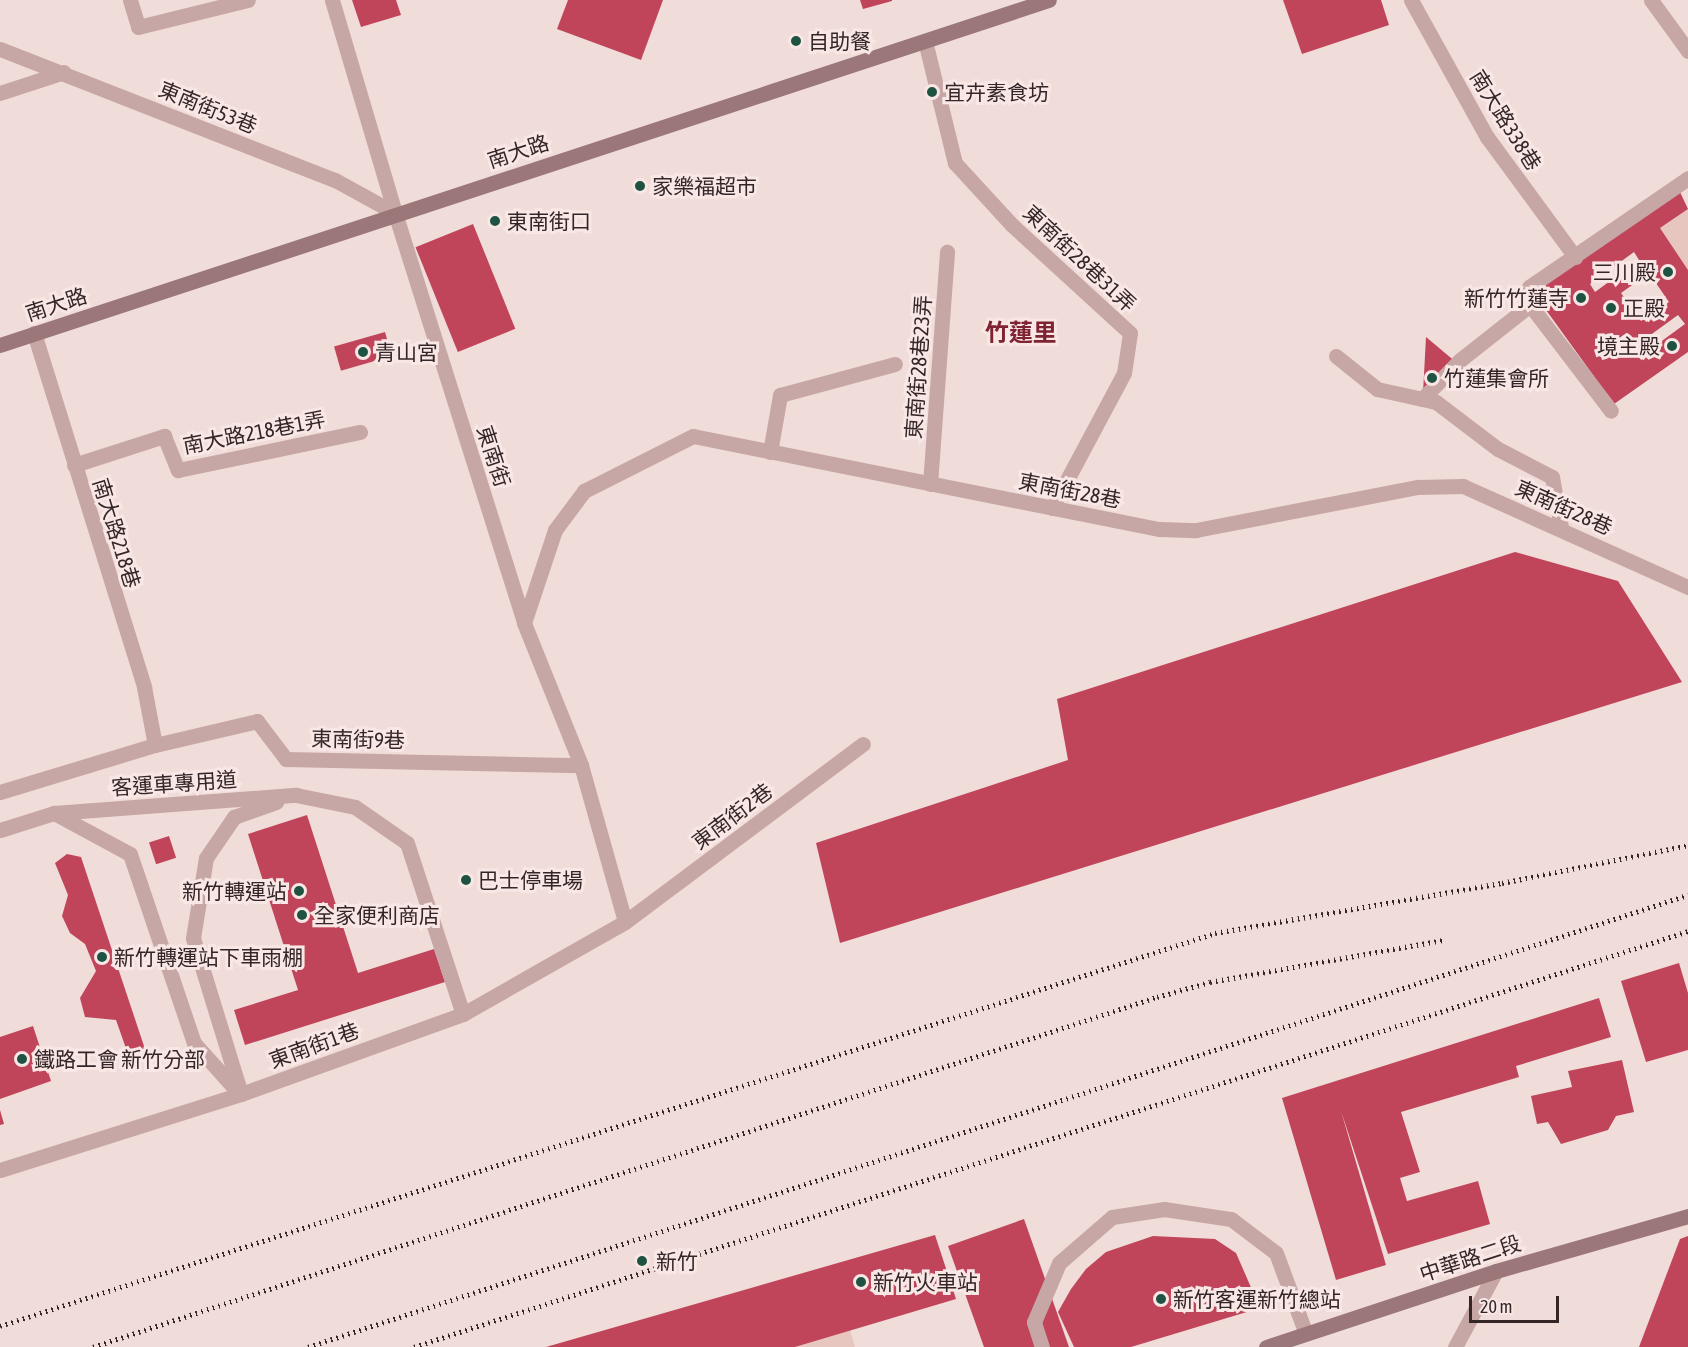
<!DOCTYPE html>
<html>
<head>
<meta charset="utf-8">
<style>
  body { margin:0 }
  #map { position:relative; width:1688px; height:1347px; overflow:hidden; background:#f0dcd9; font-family:"Asap Condensed","Noto Sans TC",sans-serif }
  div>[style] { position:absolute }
  .plaza>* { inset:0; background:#e8c6c0 }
  .building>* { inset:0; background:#c1455a; transform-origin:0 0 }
  .lane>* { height:15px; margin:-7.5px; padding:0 7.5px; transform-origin:7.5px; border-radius:7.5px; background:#c7a7a5 }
  .street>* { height:15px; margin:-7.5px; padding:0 7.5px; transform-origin:7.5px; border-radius:7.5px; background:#c7a7a5 }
  .secondary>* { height:15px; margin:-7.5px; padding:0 7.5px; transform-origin:7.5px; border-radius:7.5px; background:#9b7779 }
  .rail>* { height:4.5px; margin-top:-2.25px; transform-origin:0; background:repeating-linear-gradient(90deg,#342627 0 1.5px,transparent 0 6px) }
  .dots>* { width:16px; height:16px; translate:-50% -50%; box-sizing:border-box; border:3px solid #f8e7e5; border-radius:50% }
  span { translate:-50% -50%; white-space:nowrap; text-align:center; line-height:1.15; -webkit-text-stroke:6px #f8e7e5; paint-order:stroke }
  .poi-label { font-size:21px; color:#342627 }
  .left { translate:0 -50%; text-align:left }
  .right { translate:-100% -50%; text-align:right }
  .street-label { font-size:21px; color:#342627 }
  .quarter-label { font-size:24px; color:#7f2232; font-weight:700 }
  .scale { position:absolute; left:1469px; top:1296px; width:90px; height:27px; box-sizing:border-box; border:3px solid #342627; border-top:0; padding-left:8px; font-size:18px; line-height:21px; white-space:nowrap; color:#342627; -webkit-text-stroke:4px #f8e7e5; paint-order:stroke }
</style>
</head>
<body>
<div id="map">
  <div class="plaza">
    <i style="clip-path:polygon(1688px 209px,1688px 270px,1660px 228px)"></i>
    <i style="clip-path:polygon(850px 1330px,855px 1347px,795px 1347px)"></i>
  </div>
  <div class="building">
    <i style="clip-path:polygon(352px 0,396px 0,401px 15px,361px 27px)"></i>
    <i style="clip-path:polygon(568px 0,663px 0,641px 60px,557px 29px)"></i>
    <i style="clip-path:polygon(860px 0,892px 0,892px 1px,863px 9px)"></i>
    <i style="clip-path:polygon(1283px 0,1381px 0,1389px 25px,1302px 54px)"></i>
    <i style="clip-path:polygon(evenodd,1679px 190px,1688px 209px,1660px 228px,1688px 270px,1688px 352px,1614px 404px,1533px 292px,1679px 190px,1634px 252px,1639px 260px,1595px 292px,1590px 284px,1634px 252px,1679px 190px,1649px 273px,1669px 302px,1641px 321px,1621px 293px,1649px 273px,1679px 190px,1678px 315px,1685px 324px,1644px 354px,1638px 344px,1678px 315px)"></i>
    <i style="left:473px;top:224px;width:113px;height:62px;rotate:68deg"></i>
    <i style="left:385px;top:332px;width:25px;height:53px;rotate:74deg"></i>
    <i style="clip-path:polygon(1426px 337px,1457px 363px,1423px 393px)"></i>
    <i style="clip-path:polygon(1515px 552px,1618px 581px,1682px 682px,840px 943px,816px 843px,1068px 760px,1057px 699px)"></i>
    <i style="clip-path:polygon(307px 815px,358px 973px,434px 949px,445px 982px,245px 1045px,234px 1010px,298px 990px,248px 834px)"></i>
    <i style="left:169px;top:836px;width:23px;height:21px;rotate:72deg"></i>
    <i style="clip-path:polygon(67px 854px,81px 857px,145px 1049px,129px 1057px,116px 1020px,85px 1017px,80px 998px,96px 971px,85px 944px,70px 933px,62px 916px,68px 895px,55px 863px)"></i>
    <i style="clip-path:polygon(1679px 963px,1688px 993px,1688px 1050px,1646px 1062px,1621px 981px)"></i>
    <i style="clip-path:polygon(1599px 998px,1611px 1037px,1516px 1066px,1519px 1077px,1401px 1112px,1420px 1172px,1400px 1178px,1407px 1201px,1478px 1181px,1490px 1224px,1388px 1254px,1341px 1111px,1386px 1265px,1336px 1280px,1282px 1098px)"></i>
    <i style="clip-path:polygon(33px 1026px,51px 1081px,0 1099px,0 1037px)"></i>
    <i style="clip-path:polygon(1622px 1060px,1634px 1112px,1616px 1116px,1608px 1130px,1561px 1144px,1548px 1122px,1537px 1124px,1531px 1096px,1572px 1087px,1568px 1071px)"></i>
    <i style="clip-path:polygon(0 1110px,4px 1124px,0 1125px)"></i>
    <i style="clip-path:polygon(1024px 1219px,1069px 1347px,984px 1347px,948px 1246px)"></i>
    <i style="clip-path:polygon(935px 1235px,956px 1299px,795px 1347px,546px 1347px)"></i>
    <i style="clip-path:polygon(1153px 1236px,1215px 1239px,1236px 1253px,1260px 1308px,1131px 1347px,1074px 1347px,1058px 1312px,1071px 1289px,1086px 1269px,1106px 1252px)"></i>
    <i style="clip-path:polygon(1688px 1236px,1688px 1347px,1639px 1347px,1680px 1239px)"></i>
  </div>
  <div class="lane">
    <i style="left:130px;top:0;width:28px;rotate:73deg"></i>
    <i style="left:138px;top:27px;width:113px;rotate:-13.8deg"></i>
    <i style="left:1411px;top:0;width:157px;rotate:61deg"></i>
    <i style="left:1487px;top:137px;width:149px;rotate:53.7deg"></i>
    <i style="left:925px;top:41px;width:126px;rotate:76.2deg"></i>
    <i style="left:955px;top:163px;width:84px;rotate:47.4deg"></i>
    <i style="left:1012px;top:225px;width:160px;rotate:42.5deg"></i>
    <i style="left:1130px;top:333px;width:40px;rotate:98.5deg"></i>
    <i style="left:1124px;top:373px;width:153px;rotate:118.1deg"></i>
    <i style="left:0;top:49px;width:360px;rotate:21.4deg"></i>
    <i style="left:335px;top:180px;width:68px;rotate:28.8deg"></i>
    <i style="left:395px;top:213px;width:430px;rotate:72.5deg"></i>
    <i style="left:524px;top:623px;width:153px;rotate:68.1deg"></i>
    <i style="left:581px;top:765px;width:163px;rotate:74.3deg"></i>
    <i style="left:0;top:93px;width:67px;rotate:-18.2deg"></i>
    <i style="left:1530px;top:305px;width:133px;rotate:52.6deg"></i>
    <i style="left:34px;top:333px;width:371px;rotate:72.7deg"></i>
    <i style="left:144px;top:687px;width:59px;rotate:79.3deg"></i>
    <i style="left:1336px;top:356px;width:53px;rotate:38.8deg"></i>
    <i style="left:1377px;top:389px;width:60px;rotate:12.4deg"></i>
    <i style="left:1436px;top:402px;width:78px;rotate:37.2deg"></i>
    <i style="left:1498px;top:449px;width:61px;rotate:27.4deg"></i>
    <i style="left:1552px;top:477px;width:51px;rotate:79.8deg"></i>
    <i style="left:1422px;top:399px;width:54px;rotate:-45.7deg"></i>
    <i style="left:1460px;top:360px;width:89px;rotate:-38.2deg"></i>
    <i style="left:1530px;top:305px;width:18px;rotate:-93deg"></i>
    <i style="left:1529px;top:287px;width:193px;rotate:-34.4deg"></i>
    <i style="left:770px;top:452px;width:58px;rotate:-80deg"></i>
    <i style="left:780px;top:395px;width:119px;rotate:-15.1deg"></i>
    <i style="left:74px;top:465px;width:95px;rotate:-17.9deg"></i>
    <i style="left:164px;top:436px;width:37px;rotate:68deg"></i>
    <i style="left:178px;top:470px;width:186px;rotate:-11.8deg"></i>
    <i style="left:930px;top:484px;width:233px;rotate:-85.8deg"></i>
    <i style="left:524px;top:623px;width:98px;rotate:-71.6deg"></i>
    <i style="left:555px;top:530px;width:49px;rotate:-53.4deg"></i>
    <i style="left:584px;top:491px;width:122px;rotate:-26.8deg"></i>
    <i style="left:693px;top:436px;width:476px;rotate:11.3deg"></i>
    <i style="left:1160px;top:529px;width:36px;rotate:2deg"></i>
    <i style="left:1196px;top:530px;width:226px;rotate:-11deg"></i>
    <i style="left:1418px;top:487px;width:45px;rotate:-1.3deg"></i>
    <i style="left:1463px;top:486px;width:247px;rotate:24.2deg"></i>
    <i style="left:0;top:792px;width:162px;rotate:-16.9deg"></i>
    <i style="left:155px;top:745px;width:105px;rotate:-13.2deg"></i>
    <i style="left:257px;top:721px;width:48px;rotate:52.7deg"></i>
    <i style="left:286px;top:759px;width:295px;rotate:1.2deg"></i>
    <i style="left:54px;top:813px;width:86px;rotate:28.3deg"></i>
    <i style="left:130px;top:854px;width:200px;rotate:71.3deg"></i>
    <i style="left:194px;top:1043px;width:66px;rotate:48.1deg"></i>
    <i style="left:0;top:830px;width:57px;rotate:-17.5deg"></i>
    <i style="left:54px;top:813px;width:243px;rotate:-4.3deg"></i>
    <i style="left:296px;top:795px;width:60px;rotate:11.5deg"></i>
    <i style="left:355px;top:807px;width:63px;rotate:34.7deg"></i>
    <i style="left:407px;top:843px;width:180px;rotate:71.9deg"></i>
    <i style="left:463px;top:1014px;width:186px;rotate:-29.6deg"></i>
    <i style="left:625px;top:922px;width:297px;rotate:-36.8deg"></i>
    <i style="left:241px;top:1094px;width:163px;rotate:-107.1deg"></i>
    <i style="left:193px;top:938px;width:81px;rotate:-80.8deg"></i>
    <i style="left:206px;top:858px;width:50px;rotate:-55.7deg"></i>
    <i style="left:234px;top:817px;width:45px;rotate:-19.7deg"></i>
    <i style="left:1042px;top:1347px;width:26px;rotate:-108deg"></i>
    <i style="left:1034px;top:1322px;width:64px;rotate:-67deg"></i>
    <i style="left:1059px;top:1263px;width:70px;rotate:-41deg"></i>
    <i style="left:1112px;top:1217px;width:53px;rotate:-8.7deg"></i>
    <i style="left:1164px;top:1209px;width:68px;rotate:8.5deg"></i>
    <i style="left:1231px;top:1219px;width:56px;rotate:37.1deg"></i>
    <i style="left:1276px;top:1253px;width:86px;rotate:69.7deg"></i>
  </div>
  <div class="street">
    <i style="left:332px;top:0;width:222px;rotate:73.5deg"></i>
    <i style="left:1651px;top:0;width:63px;rotate:54deg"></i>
    <i style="left:0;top:1170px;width:253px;rotate:-17.5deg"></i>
    <i style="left:241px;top:1094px;width:236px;rotate:-19.8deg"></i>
    <i style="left:1455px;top:1347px;width:86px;rotate:-61.7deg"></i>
  </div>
  <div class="secondary">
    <i style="left:0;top:345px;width:1104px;rotate:-18.21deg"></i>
    <i style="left:1266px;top:1347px;width:242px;rotate:-18.3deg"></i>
    <i style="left:1496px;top:1271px;width:200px;rotate:-16deg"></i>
  </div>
  <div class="rail">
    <i style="left:0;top:1326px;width:1277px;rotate:-17.92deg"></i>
    <i style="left:1215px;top:933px;width:291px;rotate:-9.9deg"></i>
    <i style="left:1502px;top:883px;width:190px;rotate:-11.5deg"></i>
    <i style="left:93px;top:1347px;width:1120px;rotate:-18.21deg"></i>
    <i style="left:1157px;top:997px;width:55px;rotate:-15.8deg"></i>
    <i style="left:1210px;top:982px;width:237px;rotate:-10.2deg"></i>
    <i style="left:308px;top:1347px;width:1452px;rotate:-18.14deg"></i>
    <i style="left:414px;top:1347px;width:1340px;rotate:-18.08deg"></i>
  </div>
  <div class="dots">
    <i style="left:796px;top:41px;background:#1e5341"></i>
    <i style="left:932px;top:92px;background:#1e5341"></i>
    <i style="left:640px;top:186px;background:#1e5341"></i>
    <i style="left:495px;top:221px;background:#1e5341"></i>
    <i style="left:1668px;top:272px;background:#1e5341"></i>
    <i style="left:1581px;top:298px;background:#1e5341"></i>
    <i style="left:1611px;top:308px;background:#1e5341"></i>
    <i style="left:1672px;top:346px;background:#1e5341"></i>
    <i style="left:363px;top:352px;background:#1e5341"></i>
    <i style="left:1432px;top:378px;background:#1e5341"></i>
    <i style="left:466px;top:880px;background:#1e5341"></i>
    <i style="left:299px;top:891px;background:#1e5341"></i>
    <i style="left:302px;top:915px;background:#1e5341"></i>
    <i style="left:102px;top:957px;background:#1e5341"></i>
    <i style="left:22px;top:1059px;background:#1e5341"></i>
    <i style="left:642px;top:1261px;background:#1e5341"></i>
    <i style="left:861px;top:1282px;background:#1e5341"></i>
    <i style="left:1161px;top:1299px;background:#1e5341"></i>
  </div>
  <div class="poi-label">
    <span class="left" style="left:808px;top:41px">自助餐</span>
    <span class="left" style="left:944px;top:92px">宜卉素食坊</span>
    <span class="left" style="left:652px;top:186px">家樂福超市</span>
    <span class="left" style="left:507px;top:221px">東南街口</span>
    <span class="right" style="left:1656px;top:272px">三川殿</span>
    <span class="right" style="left:1569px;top:298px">新竹竹蓮寺</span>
    <span class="left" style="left:1623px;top:308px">正殿</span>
    <span class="right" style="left:1660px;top:346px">境主殿</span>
    <span class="left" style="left:375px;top:352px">青山宮</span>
    <span class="left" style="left:1444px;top:378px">竹蓮集會所</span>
    <span class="left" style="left:478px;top:880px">巴士停車場</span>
    <span class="right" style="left:287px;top:891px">新竹轉運站</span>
    <span class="left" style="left:314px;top:915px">全家便利商店</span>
    <span class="left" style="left:114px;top:957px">新竹轉運站下車雨棚</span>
    <span class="left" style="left:34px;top:1059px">鐵路工會 新竹分部</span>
    <span class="left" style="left:656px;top:1261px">新竹</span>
    <span class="left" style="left:873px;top:1282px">新竹火車站</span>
    <span class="left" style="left:1173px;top:1299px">新竹客運新竹總站</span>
  </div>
  <div class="street-label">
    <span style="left:208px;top:107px;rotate:22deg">東南街53巷</span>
    <span style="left:1506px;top:120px;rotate:58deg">南大路338巷</span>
    <span style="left:518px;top:151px;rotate:-18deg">南大路</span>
    <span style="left:1080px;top:258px;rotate:43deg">東南街28巷31弄</span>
    <span style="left:56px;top:304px;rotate:-18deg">南大路</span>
    <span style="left:918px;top:367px;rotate:-86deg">東南街28巷23弄</span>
    <span style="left:254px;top:432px;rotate:-11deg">南大路218巷1弄</span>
    <span style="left:494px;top:456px;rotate:72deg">東南街</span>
    <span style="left:1070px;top:490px;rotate:11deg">東南街28巷</span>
    <span style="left:1564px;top:507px;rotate:24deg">東南街28巷</span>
    <span style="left:117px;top:533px;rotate:73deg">南大路218巷</span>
    <span style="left:358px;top:739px;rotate:1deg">東南街9巷</span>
    <span style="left:174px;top:783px;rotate:-4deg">客運車專用道</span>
    <span style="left:732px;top:816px;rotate:-37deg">東南街2巷</span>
    <span style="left:314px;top:1045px;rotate:-20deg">東南街1巷</span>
    <span style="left:1470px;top:1258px;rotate:-18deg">中華路二段</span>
  </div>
  <div class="quarter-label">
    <span style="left:1021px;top:333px">竹蓮里</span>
  </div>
  <div class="scale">20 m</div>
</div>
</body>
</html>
